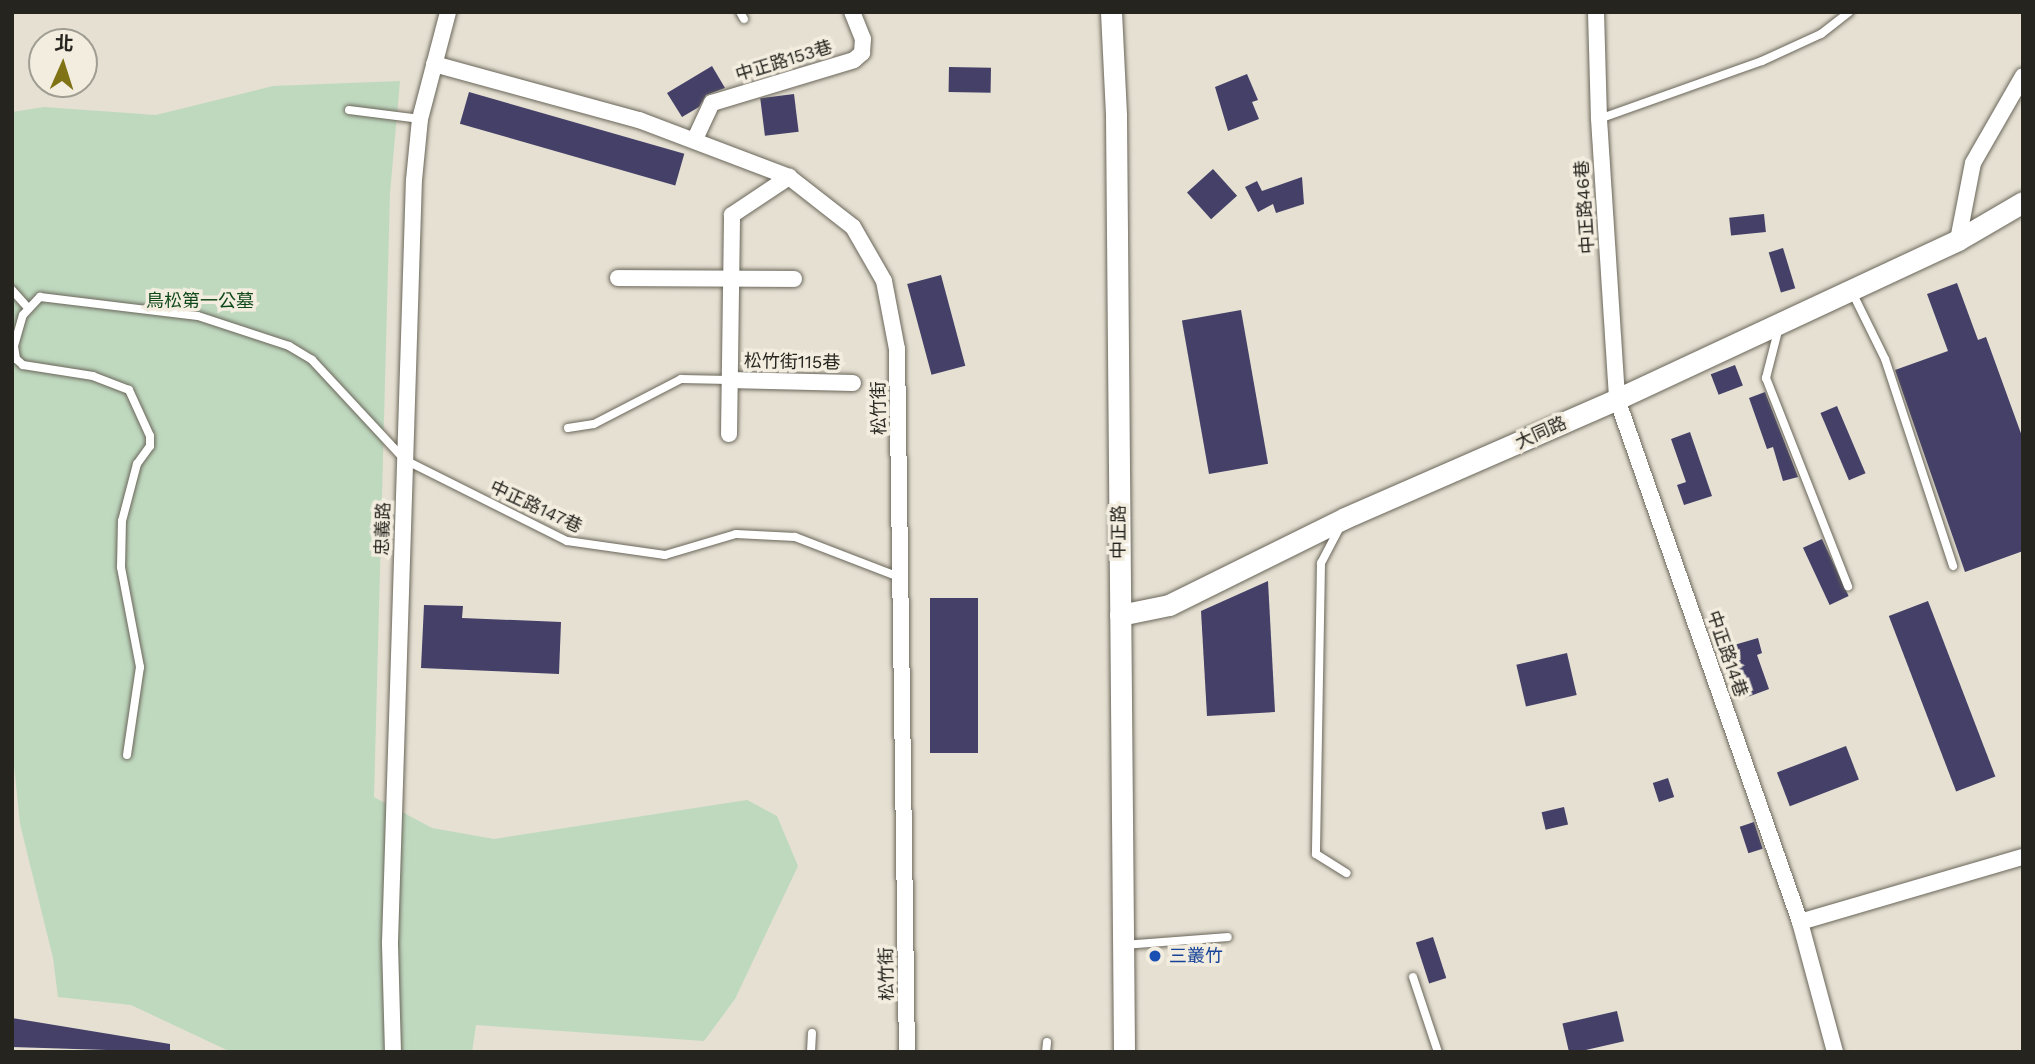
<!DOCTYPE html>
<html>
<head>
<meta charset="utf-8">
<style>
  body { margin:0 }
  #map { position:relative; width:2035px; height:1064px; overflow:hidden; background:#e5e0d2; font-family:"Work Sans","Noto Sans TC",sans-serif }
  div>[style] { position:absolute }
  .green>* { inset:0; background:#bfd9bf }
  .building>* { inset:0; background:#444068; transform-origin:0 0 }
  .roads { filter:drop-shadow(0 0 2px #6a665a) drop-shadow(0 0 2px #6a665a) }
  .lane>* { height:8px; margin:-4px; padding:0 4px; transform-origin:4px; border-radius:4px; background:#fff }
  .street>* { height:16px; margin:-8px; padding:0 8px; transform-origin:8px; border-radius:8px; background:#fff }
  .secondary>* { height:21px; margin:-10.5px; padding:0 10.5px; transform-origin:10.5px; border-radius:10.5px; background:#fff }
  .dots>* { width:19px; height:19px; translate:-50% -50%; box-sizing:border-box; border:4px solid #f2eddf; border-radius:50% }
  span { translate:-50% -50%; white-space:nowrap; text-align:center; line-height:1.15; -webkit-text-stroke:7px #f2eddf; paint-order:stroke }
  .street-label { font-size:18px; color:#26241f }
  .park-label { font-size:18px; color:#0f4818 }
  .transit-label { font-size:18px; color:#164399 }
  .left { translate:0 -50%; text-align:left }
  .frame { position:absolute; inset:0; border:14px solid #26241f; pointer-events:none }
  .north { position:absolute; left:28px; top:28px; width:70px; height:70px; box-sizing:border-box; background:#f2eddf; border:2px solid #a09d92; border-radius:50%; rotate:3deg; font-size:19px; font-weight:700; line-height:28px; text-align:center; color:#26241f }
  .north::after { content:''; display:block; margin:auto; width:24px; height:32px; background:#807315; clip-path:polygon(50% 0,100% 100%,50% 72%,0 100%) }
</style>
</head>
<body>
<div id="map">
  <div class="green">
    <i style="clip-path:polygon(400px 81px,390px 193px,374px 797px,432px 828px,494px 839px,747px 800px,777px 816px,798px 866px,735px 999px,704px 1041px,476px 1025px,472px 1052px,231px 1052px,131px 1005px,58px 997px,53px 958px,20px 824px,12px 745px,12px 112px,44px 107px,156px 115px,273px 86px)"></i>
  </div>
  <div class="building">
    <i style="clip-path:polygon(712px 66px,725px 88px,706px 95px,699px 107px,682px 117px,667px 93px)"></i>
    <i style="left:949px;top:67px;width:42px;height:25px;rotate:1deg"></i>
    <i style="clip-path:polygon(1247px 74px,1258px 100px,1252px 102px,1259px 119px,1228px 131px,1215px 87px)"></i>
    <i style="left:469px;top:92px;width:224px;height:33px;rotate:16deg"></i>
    <i style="left:794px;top:94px;width:38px;height:34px;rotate:83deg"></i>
    <i style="left:1213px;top:169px;width:36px;height:35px;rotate:48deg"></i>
    <i style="clip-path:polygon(1302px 177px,1304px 204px,1276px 213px,1273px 204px,1258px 212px,1245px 187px,1257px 181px,1262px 191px)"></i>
    <i style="left:1764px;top:214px;width:18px;height:35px;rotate:84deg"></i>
    <i style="left:1783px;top:248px;width:42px;height:15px;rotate:73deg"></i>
    <i style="left:941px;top:275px;width:94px;height:35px;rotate:75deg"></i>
    <i style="clip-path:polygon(1957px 283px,1978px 340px,1986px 337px,2023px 439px,2023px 551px,1965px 572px,1895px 370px,1948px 351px,1927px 294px)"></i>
    <i style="left:1241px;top:310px;width:156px;height:60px;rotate:80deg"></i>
    <i style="left:1735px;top:365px;width:22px;height:26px;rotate:69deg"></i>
    <i style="clip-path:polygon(1765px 392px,1798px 477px,1783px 481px,1773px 447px,1767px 449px,1749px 398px)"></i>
    <i style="left:1837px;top:406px;width:73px;height:18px;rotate:67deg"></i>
    <i style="clip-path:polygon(1690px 432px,1712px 496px,1684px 505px,1677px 485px,1686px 482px,1671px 439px)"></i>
    <i style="left:1822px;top:539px;width:63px;height:21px;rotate:65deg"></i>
    <i style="clip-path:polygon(1268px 581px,1275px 712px,1207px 716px,1201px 611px)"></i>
    <i style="left:978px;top:598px;width:155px;height:48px;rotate:90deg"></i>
    <i style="left:1928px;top:601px;width:188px;height:42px;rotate:69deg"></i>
    <i style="clip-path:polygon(424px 605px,463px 606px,462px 618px,561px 622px,559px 674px,421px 668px)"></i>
    <i style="clip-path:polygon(1758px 638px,1762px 653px,1757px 655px,1769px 689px,1745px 698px,1733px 662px,1722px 665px,1717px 650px)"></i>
    <i style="left:1567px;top:653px;width:43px;height:52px;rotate:77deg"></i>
    <i style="left:1846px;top:746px;width:36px;height:74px;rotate:69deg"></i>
    <i style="left:1668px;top:778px;width:20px;height:16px;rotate:72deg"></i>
    <i style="left:1564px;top:807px;width:18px;height:23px;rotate:77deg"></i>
    <i style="left:1754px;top:822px;width:28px;height:15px;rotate:72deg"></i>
    <i style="left:1433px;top:937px;width:43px;height:18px;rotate:72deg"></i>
    <i style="left:1617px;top:1011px;width:31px;height:56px;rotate:77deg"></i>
    <i style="clip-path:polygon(12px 1018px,170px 1044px,170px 1052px,12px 1047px)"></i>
  </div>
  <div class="roads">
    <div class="lane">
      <i style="left:740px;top:12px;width:8px;rotate:60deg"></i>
      <i style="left:349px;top:110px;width:72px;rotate:7.2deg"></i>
      <i style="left:1599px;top:119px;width:173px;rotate:-19.6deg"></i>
      <i style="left:1762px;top:61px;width:65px;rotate:-24.6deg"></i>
      <i style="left:1821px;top:34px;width:36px;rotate:-38deg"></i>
      <i style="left:12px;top:290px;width:24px;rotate:48deg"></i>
      <i style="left:1851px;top:290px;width:77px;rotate:63.8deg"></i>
      <i style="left:1885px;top:359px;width:218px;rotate:71.8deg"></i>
      <i style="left:1779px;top:327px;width:53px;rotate:104.3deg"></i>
      <i style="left:1766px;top:378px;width:224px;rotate:68.5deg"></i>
      <i style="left:568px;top:428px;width:26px;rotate:-9deg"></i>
      <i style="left:594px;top:424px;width:98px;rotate:-27.3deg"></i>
      <i style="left:681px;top:379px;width:48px;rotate:1.2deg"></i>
      <i style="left:1340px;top:527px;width:41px;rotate:117.8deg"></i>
      <i style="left:1321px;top:563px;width:291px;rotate:91deg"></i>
      <i style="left:1316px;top:854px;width:36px;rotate:32deg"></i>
      <i style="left:127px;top:755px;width:89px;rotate:-81.6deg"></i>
      <i style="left:140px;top:667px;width:102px;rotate:-100.8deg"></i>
      <i style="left:121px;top:567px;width:46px;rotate:-88.8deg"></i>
      <i style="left:122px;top:521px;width:59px;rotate:-75.3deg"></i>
      <i style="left:137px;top:464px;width:22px;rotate:-54deg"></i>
      <i style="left:150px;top:446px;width:10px;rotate:-90deg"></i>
      <i style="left:150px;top:436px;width:51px;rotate:-114.5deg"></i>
      <i style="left:129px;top:390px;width:39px;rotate:-159deg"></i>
      <i style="left:93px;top:376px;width:71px;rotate:-171.1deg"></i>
      <i style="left:23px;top:365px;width:9px;rotate:-139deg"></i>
      <i style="left:16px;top:359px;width:13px;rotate:-99deg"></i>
      <i style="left:14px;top:346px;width:32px;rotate:-74deg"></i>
      <i style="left:23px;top:315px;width:25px;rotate:-47deg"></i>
      <i style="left:40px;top:297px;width:159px;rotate:6.9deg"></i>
      <i style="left:198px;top:316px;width:96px;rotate:18.2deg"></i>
      <i style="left:289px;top:346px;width:27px;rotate:31deg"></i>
      <i style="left:312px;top:360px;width:137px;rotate:47.1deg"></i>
      <i style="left:405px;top:460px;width:181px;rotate:26.6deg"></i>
      <i style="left:567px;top:541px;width:99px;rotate:8.1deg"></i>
      <i style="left:665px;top:555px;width:74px;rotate:-16.5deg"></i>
      <i style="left:736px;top:534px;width:59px;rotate:2.9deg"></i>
      <i style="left:795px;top:537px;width:115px;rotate:21deg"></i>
      <i style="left:1124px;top:945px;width:104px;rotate:-4.4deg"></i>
      <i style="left:1413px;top:977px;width:79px;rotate:71.6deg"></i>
      <i style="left:811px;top:1052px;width:19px;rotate:-87deg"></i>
      <i style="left:1046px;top:1052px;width:10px;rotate:-84deg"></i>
    </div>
    <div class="street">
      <i style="left:1596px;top:12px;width:107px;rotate:88.4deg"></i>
      <i style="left:1599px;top:119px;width:281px;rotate:86.3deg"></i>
      <i style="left:1617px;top:399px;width:554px;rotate:70.71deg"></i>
      <i style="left:1800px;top:922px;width:135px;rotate:74.9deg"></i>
      <i style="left:434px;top:64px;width:213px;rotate:15.3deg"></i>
      <i style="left:639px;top:120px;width:160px;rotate:20.8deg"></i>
      <i style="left:789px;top:177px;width:81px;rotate:38deg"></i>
      <i style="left:853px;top:227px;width:62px;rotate:60.1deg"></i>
      <i style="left:884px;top:281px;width:69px;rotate:79.2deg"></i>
      <i style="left:897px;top:349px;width:703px;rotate:89.19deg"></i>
      <i style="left:695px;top:139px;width:40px;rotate:-65deg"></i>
      <i style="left:712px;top:103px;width:148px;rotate:-16.8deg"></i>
      <i style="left:854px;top:60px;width:11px;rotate:-41deg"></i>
      <i style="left:862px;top:53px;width:14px;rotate:-86deg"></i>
      <i style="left:863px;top:39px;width:29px;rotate:-112deg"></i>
      <i style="left:1958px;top:240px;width:78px;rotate:-79deg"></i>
      <i style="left:1973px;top:163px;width:100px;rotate:-60.1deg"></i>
      <i style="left:618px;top:278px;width:176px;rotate:0.3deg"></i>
      <i style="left:729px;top:380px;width:124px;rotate:1.4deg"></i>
      <i style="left:729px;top:434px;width:219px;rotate:-89.2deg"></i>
      <i style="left:732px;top:215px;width:69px;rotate:-33.7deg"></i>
      <i style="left:1800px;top:922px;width:232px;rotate:-16.3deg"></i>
      <i style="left:393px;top:1052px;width:110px;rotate:-91.6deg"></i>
      <i style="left:390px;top:942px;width:762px;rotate:-88.2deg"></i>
      <i style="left:414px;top:180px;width:61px;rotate:-84.4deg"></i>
      <i style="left:420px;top:119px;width:111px;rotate:-75.3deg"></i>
    </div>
    <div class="secondary">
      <i style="left:1111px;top:12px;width:104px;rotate:87.2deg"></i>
      <i style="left:1116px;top:116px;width:936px;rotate:89.51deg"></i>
      <i style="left:1120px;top:615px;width:50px;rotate:-11.5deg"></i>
      <i style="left:1169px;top:605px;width:196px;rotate:-26.3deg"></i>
      <i style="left:1345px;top:518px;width:297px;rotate:-23.6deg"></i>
      <i style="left:1617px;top:399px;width:376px;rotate:-25deg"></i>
      <i style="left:1958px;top:240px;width:75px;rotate:-30.3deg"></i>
    </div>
  </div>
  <div class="dots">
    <i style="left:1155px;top:956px;background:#1a4fb4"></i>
  </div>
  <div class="street-label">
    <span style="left:784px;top:61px;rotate:-17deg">中正路153巷</span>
    <span style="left:1585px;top:207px;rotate:-94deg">中正路46巷</span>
    <span style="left:792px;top:362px;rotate:1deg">松竹街115巷</span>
    <span style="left:879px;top:408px;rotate:-91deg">松竹街</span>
    <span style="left:1541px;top:433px;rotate:-24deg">大同路</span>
    <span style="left:536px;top:507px;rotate:25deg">中正路147巷</span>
    <span style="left:383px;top:529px;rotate:-88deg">忠義路</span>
    <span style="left:1119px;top:532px;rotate:-90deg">中正路</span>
    <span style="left:1727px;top:654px;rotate:71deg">中正路14巷</span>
    <span style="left:887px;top:974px;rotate:-91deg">松竹街</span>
  </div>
  <div class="park-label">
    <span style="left:200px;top:301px">鳥松第一公墓</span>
  </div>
  <div class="transit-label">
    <span class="left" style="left:1169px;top:956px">三叢竹</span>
  </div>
  <div class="frame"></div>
  <div class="north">北</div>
</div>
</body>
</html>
